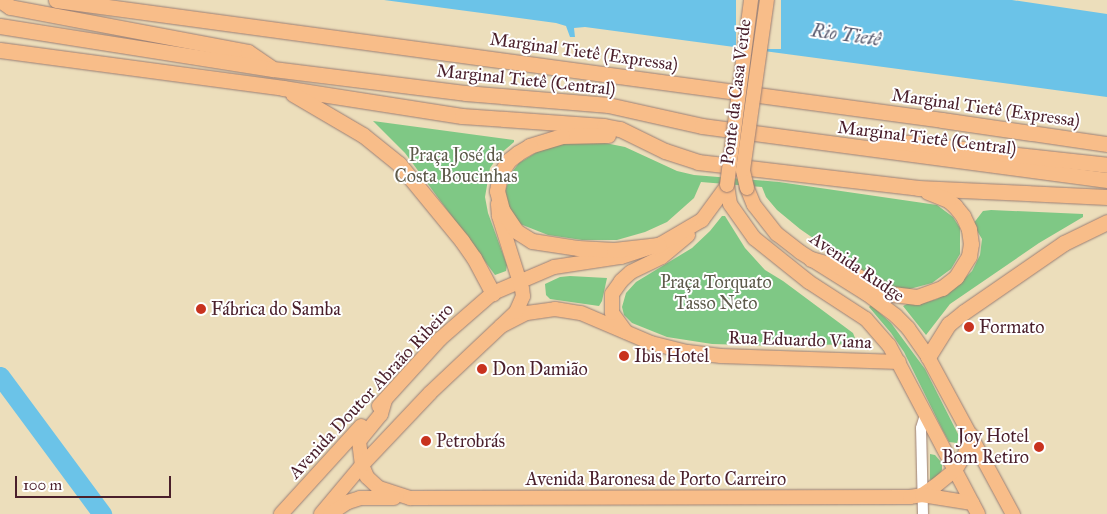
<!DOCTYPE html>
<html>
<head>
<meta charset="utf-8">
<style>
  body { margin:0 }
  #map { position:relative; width:1107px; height:514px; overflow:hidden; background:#ecdebb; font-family:"IM FELL Great Primer",serif }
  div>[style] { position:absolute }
  .green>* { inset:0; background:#7fc885 }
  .water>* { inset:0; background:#6bc3e8 }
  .pier>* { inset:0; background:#ecdebb; transform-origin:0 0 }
  .river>* { height:19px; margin:-9.5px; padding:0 9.5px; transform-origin:9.5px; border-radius:9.5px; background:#6bc3e8 }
  .roads { filter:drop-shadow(0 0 1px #9b7e73) drop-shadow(0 0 1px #9b7e73) }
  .minor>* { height:10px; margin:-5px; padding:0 5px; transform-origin:5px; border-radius:5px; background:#fff }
  .major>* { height:14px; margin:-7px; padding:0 7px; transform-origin:7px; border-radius:7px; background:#f8bd89 }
  .highway>* { height:15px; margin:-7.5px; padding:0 7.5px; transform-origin:7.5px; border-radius:7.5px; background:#f8bd89 }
  .bridges { filter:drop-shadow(0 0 1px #9b7e73) drop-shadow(0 0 1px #9b7e73) }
  .major-bridge>* { height:14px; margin:-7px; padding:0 7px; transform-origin:7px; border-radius:7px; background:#f8bd89 }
  .dots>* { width:14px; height:14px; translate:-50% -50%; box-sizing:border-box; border:2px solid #fff; border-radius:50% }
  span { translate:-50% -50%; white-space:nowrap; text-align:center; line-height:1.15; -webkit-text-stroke:4px #fff; paint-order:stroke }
  .street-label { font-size:18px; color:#4a1f2b }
  .park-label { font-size:18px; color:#5d5a4a }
  .poi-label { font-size:18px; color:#4a1f2b }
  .left { translate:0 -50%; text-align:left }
  .right { translate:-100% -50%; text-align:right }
  .water-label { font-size:19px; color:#56586d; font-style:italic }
  .scale { position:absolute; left:15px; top:476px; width:156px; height:22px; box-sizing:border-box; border:2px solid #4a1f2b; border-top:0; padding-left:6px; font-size:15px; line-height:18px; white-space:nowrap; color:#4a1f2b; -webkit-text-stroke:4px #fff; paint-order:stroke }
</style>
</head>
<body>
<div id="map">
  <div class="green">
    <i style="clip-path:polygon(373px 121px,514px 140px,514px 142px,500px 154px,490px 168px,485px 197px,488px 213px,507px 265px,506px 271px,495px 275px,405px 153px)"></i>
    <i style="clip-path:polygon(569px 141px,600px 142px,625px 147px,677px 171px,694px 175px,779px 182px,937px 205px,953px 217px,960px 228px,960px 254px,951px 269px,932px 283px,906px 290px,882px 286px,800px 229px,777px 210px,766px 197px,762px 187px,701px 182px,694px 198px,667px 222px,645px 232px,617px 240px,582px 240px,548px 235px,515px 222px,510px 215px,505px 191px,512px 172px,519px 163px,537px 152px)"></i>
    <i style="clip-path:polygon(991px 210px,1083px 214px,1083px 217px,1039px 243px,950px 304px,926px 335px,903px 306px,909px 303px,920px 304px,937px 299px,954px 289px,972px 271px,980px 255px,982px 239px,973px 224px,983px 211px)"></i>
    <i style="clip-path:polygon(722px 216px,725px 216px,745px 248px,765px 270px,783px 281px,853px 333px,855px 338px,851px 344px,783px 346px,712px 344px,667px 337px,632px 323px,624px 315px,622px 307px,626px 293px,636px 282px,692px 248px,710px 231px)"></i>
    <i style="clip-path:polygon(570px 276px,607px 278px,602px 301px,599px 306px,550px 299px,546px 295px,545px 284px,560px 277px)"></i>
    <i style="clip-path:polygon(871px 305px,891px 323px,925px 369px,959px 436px,957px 443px,949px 442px,943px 431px,904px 352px,891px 333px,869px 307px)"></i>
    <i style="clip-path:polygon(930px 454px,935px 455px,942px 463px,942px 470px,937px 478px,930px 480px)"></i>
  </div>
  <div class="water">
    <i style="clip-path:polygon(384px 0,1012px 0,1107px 14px,1107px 97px,585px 27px,574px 28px,575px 37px,570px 37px,566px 26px,556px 23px)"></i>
  </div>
  <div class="pier">
    <i style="left:736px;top:0;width:45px;height:49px"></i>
  </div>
  <div class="river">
    <i style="left:0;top:376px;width:172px;rotate:53.5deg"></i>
  </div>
  <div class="roads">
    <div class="minor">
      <i style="left:923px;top:514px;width:86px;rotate:-91.3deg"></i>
      <i style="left:921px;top:428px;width:14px;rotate:-73deg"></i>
    </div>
    <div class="major">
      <i style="left:727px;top:185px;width:19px;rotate:81deg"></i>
      <i style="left:730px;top:204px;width:42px;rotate:54.8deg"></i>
      <i style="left:754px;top:238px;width:70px;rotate:38.7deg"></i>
      <i style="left:809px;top:282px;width:68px;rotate:33deg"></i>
      <i style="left:866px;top:319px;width:35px;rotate:49deg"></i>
      <i style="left:889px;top:345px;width:191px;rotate:62.2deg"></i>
      <i style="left:747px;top:188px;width:18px;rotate:68deg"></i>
      <i style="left:754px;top:205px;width:37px;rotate:52deg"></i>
      <i style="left:777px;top:234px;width:29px;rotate:38deg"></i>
      <i style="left:800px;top:252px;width:79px;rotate:32.1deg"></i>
      <i style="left:867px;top:294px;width:36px;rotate:37deg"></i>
      <i style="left:896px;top:316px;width:17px;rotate:45deg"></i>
      <i style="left:908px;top:328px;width:35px;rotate:55deg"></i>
      <i style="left:928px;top:357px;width:179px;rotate:61.6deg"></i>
      <i style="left:501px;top:326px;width:29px;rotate:-27deg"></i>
      <i style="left:527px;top:313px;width:28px;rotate:-8deg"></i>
      <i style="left:555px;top:309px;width:26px;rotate:9deg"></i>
      <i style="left:581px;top:313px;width:76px;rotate:23.2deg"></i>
      <i style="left:651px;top:343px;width:38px;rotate:14deg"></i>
      <i style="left:688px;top:352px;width:33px;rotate:7deg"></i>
      <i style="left:721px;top:356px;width:178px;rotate:1.9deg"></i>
      <i style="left:626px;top:332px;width:24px;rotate:-126deg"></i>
      <i style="left:612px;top:313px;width:19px;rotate:-90deg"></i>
      <i style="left:612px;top:294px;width:16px;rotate:-55deg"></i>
      <i style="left:621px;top:281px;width:13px;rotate:-42deg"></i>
      <i style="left:631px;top:272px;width:34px;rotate:-26deg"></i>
      <i style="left:662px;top:257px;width:34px;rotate:-40deg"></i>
      <i style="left:385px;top:400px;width:15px;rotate:106deg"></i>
      <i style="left:381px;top:414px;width:35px;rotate:129deg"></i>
      <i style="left:359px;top:441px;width:24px;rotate:83deg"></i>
      <i style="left:362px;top:465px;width:13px;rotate:67deg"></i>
      <i style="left:367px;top:477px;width:16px;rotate:43deg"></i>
      <i style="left:379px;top:488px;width:33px;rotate:18deg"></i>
      <i style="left:410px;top:498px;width:500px;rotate:-0.11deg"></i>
      <i style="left:910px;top:497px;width:12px;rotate:-9deg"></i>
      <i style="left:922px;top:495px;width:14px;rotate:-34deg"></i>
      <i style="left:934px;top:487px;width:28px;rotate:-39deg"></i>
      <i style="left:956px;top:469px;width:17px;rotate:-59deg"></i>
      <i style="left:965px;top:454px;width:20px;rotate:-72deg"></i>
      <i style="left:379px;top:406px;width:91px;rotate:-47.7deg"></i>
      <i style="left:440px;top:339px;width:70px;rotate:-41deg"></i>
      <i style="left:493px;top:293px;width:66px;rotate:-23.1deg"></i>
      <i style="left:554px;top:267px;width:68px;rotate:-8.5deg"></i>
      <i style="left:621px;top:257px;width:40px;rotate:-18deg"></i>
      <i style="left:659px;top:245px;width:50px;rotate:-30.2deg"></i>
      <i style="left:702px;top:220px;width:42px;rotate:-53.7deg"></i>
      <i style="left:922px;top:495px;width:51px;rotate:9.1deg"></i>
      <i style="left:281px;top:514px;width:119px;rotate:-47.7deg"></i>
      <i style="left:321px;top:514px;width:64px;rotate:-50.1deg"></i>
      <i style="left:362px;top:465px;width:99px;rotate:-46.6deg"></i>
      <i style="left:430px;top:393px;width:118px;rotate:-43.3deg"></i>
      <i style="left:516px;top:312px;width:17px;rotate:-66deg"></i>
      <i style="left:523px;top:296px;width:7px;rotate:-98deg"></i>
      <i style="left:522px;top:289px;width:77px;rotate:-107.5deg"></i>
      <i style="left:499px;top:216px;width:12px;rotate:-95deg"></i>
      <i style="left:330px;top:514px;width:22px;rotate:-34deg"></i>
      <i style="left:348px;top:502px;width:13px;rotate:-18deg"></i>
      <i style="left:360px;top:498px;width:34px"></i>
    </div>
    <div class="highway">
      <i style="left:0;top:0;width:12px;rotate:35deg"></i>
      <i style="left:10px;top:7px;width:242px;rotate:10.7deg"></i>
      <i style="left:248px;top:52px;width:27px;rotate:34deg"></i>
      <i style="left:56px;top:0;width:894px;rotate:7.71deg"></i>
      <i style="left:942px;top:120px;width:167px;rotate:8.3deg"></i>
      <i style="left:0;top:26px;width:276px;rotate:9deg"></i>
      <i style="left:273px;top:69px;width:193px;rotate:7.1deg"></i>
      <i style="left:465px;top:93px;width:144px;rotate:4.8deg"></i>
      <i style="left:608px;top:105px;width:96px;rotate:12.6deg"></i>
      <i style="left:702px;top:126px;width:409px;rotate:7.6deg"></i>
      <i style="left:0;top:50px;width:286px;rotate:7.6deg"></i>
      <i style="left:283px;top:88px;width:181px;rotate:8.9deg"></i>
      <i style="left:462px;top:116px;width:142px;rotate:4deg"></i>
      <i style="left:604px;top:126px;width:16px;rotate:11deg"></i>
      <i style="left:620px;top:129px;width:50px;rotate:26.1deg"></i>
      <i style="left:665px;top:151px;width:35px;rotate:18deg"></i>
      <i style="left:698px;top:162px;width:222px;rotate:6.7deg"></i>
      <i style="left:918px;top:188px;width:189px;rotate:2.7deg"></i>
      <i style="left:293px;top:94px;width:81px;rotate:30.4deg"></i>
      <i style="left:363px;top:135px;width:46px;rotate:38.9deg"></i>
      <i style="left:399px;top:164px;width:99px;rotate:50.7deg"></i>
      <i style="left:462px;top:241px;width:21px;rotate:55deg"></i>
      <i style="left:474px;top:258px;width:40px;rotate:62deg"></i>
      <i style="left:608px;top:135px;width:46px;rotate:178.8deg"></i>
      <i style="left:562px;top:136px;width:34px;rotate:163deg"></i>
      <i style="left:530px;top:146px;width:14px;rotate:150deg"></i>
      <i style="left:518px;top:153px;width:11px;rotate:142deg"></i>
      <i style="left:509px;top:160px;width:17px;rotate:123deg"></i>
      <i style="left:500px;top:174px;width:17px;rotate:100deg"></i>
      <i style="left:497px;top:191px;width:20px;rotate:75deg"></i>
      <i style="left:502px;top:210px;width:25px;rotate:56deg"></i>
      <i style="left:516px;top:231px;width:19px;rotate:32deg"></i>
      <i style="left:532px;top:241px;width:47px;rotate:8.7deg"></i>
      <i style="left:578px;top:248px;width:36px;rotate:3deg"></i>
      <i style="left:614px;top:250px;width:45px;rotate:-6.3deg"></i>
      <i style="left:879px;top:146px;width:21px;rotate:-11deg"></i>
      <i style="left:900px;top:142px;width:208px;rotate:6.3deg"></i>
      <i style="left:811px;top:259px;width:32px;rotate:16deg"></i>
      <i style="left:842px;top:268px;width:56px;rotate:27.5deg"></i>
      <i style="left:892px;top:294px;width:25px;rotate:7deg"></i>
      <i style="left:917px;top:297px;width:27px;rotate:-20deg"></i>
      <i style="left:942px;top:288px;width:18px;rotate:-38deg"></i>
      <i style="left:956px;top:277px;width:25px;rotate:-58deg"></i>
      <i style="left:969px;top:256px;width:12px;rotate:-81deg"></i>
      <i style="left:971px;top:244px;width:15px;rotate:-98deg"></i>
      <i style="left:969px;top:229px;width:14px;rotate:-115deg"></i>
      <i style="left:963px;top:216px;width:13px;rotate:-129deg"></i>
      <i style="left:955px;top:206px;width:9px;rotate:-139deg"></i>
      <i style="left:948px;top:200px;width:22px;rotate:-158deg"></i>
      <i style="left:928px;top:357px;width:39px;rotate:-58deg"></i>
      <i style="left:949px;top:324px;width:19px;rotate:-39deg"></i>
      <i style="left:964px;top:312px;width:121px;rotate:-34.6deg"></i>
      <i style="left:1064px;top:243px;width:48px;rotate:-26deg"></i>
    </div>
  </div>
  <div class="bridges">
    <div class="major-bridge">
      <i style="left:727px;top:185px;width:187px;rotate:-82.6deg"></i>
      <i style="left:747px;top:188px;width:18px;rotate:-103deg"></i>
      <i style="left:743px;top:170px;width:172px;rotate:-82deg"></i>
    </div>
  </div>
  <div class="dots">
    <i style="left:201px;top:309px;background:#c8321e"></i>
    <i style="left:969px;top:327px;background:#c8321e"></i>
    <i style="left:624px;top:356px;background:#c8321e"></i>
    <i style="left:482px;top:369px;background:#c8321e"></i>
    <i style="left:426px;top:441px;background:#c8321e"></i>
    <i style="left:1039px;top:447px;background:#c8321e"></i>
  </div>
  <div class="street-label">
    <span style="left:584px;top:52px;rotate:8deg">Marginal Tietê (Expressa)</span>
    <span style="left:526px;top:80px;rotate:6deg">Marginal Tietê (Central)</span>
    <span style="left:736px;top:92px;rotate:-83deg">Ponte da Casa Verde</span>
    <span style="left:986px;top:108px;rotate:8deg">Marginal Tietê (Expressa)</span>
    <span style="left:927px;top:138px;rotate:7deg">Marginal Tietê (Central)</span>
    <span style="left:857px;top:267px;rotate:34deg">Avenida Rudge</span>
    <span style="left:800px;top:340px;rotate:2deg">Rua Eduardo Viana</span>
    <span style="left:371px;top:391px;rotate:-47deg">Avenida Doutor Abraão Ribeiro</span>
    <span style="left:656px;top:479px">Avenida Baronesa de Porto Carreiro</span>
  </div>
  <div class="park-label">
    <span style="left:456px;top:166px">Praça José da<br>Costa Boucinhas</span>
    <span style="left:716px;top:293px">Praça Torquato<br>Tasso Neto</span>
  </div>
  <div class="poi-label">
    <span class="left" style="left:211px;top:309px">Fábrica do Samba</span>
    <span class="left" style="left:979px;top:327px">Formato</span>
    <span class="left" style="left:634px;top:356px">Ibis Hotel</span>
    <span class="left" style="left:492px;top:369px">Don Damião</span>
    <span class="right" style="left:1029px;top:447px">Joy Hotel<br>Bom Retiro</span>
    <span class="left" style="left:436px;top:441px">Petrobrás</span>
  </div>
  <div class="water-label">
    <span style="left:846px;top:35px;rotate:8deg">Rio Tietê</span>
  </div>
  <div class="scale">100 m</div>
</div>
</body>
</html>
